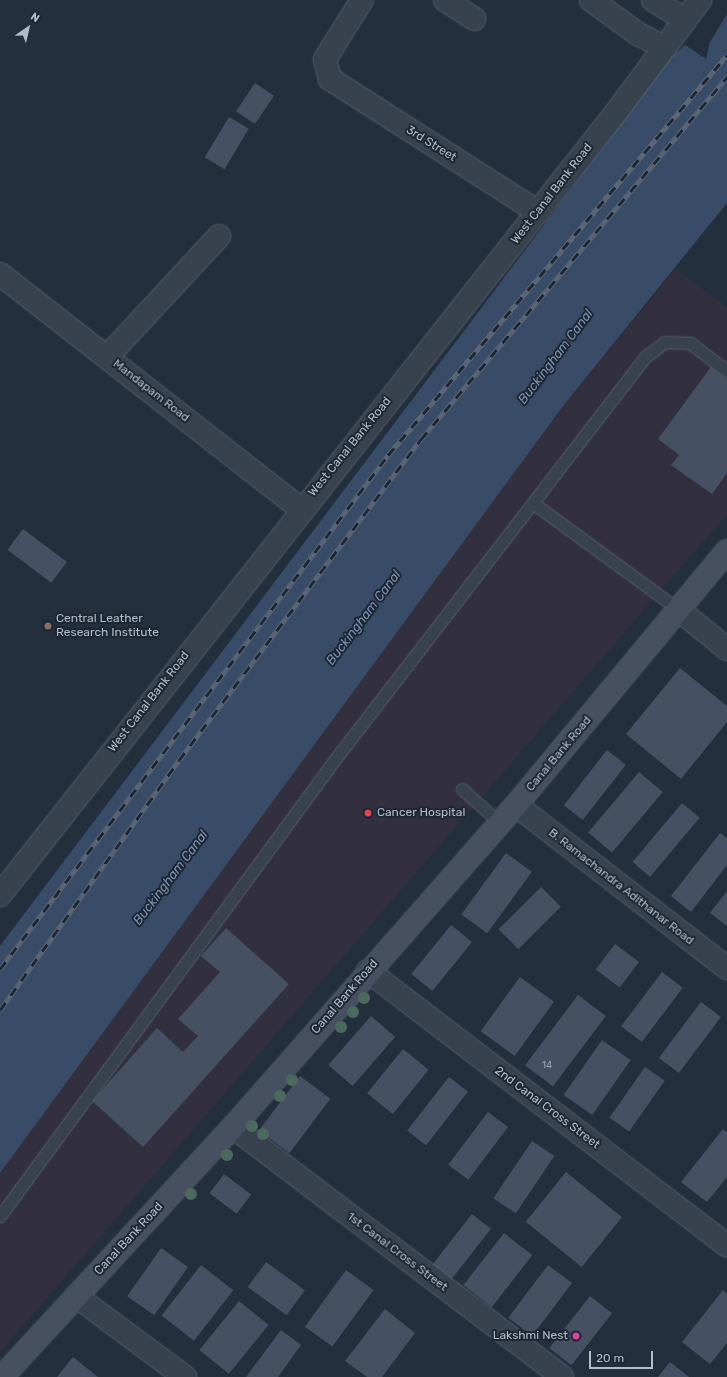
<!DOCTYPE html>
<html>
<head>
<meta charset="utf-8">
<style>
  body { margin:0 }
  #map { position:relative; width:727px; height:1377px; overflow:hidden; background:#242f3e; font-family:Rubik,sans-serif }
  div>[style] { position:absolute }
  .medical>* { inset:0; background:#32303f }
  .water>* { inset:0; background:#394c67 }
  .building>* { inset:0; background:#455162; transform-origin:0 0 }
  .roads { filter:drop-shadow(0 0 1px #565f6c) drop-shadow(0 0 1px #565f6c) }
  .lane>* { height:11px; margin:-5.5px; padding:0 5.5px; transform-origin:5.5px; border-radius:5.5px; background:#38414e }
  .street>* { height:22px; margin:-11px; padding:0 11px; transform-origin:11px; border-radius:11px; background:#38414e }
  .secondary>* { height:22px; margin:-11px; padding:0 11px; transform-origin:11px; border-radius:11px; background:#465061 }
  .rail>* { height:4.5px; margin-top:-2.25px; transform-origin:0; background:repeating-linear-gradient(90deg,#1d2633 0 9px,#5a6575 0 18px); box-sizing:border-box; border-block:1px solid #5a6575 }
  .trees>* { width:12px; height:12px; margin:-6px; border-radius:50%; background:#4b6a5d }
  .dots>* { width:11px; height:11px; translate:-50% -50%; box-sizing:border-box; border:2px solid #1d2633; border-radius:50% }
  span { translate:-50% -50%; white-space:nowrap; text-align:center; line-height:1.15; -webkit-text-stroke:4px #1d2633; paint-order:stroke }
  .number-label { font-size:10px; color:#98a1af }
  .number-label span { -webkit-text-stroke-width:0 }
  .street-label { font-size:12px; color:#b4bcc9 }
  .poi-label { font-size:12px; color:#b4bcc9 }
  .left { translate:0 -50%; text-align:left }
  .right { translate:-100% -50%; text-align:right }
  .water-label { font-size:13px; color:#7c92b1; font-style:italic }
  .north { position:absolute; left:8px; top:8px; width:40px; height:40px; -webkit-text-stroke:3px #1d2633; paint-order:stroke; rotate:34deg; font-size:11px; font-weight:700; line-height:16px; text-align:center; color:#b4bcc9 }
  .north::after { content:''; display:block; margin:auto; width:14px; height:18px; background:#b4bcc9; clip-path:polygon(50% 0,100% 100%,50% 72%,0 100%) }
  .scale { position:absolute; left:589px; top:1351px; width:64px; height:18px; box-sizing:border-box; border:2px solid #b4bcc9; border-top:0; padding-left:5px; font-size:12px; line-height:14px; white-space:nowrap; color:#b4bcc9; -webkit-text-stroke:3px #1d2633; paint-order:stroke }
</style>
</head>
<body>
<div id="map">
  <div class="medical">
    <i style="clip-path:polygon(676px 269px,727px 307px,727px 514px,0 1352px,0 1173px,563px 406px)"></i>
  </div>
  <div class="water">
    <i style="clip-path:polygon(727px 14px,727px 203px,563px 406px,0 1173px,0 946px,670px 58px,685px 45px,706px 59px,710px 42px)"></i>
  </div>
  <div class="building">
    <i style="left:255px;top:83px;width:23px;height:34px;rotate:34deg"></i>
    <i style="left:229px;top:117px;width:23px;height:47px;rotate:31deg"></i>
    <i style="clip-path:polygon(711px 367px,727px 379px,727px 473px,712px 494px,671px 465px,679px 455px,658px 439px)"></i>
    <i style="left:23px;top:529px;width:55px;height:26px;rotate:37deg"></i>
    <i style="clip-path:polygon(680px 668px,727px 706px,727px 722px,681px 779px,626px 734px)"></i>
    <i style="left:607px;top:750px;width:24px;height:70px;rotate:38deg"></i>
    <i style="left:639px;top:772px;width:31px;height:79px;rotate:40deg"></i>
    <i style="left:682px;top:803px;width:23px;height:77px;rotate:40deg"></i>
    <i style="clip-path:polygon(720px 833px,727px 838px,727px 865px,691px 912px,671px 896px)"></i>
    <i style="left:506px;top:853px;width:32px;height:76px;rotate:36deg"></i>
    <i style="left:541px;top:887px;width:28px;height:60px;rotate:45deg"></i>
    <i style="clip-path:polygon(727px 891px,727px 926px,710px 913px)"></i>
    <i style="left:451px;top:925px;width:27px;height:63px;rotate:39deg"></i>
    <i style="clip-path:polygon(226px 928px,289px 984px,143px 1147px,92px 1101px,157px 1028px,183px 1052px,198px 1036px,178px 1019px,220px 972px,201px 956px)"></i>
    <i style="left:615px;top:944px;width:30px;height:32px;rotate:37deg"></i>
    <i style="left:662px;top:972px;width:26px;height:68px;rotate:37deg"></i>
    <i style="left:520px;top:977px;width:42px;height:67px;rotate:36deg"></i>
    <i style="left:578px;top:995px;width:35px;height:88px;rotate:37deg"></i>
    <i style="left:701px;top:1002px;width:25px;height:70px;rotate:37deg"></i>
    <i style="left:371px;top:1016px;width:32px;height:65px;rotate:41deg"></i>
    <i style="left:602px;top:1040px;width:35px;height:67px;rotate:35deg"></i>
    <i style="left:403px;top:1049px;width:33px;height:57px;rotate:39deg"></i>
    <i style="left:645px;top:1067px;width:24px;height:62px;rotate:35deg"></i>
    <i style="left:300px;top:1076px;width:38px;height:68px;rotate:37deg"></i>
    <i style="left:449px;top:1077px;width:24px;height:68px;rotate:38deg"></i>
    <i style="left:488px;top:1112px;width:25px;height:66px;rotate:37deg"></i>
    <i style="clip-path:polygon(723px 1129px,727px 1132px,727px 1177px,707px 1202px,681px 1182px)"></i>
    <i style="left:532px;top:1141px;width:27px;height:69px;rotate:34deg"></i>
    <i style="left:566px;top:1172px;width:72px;height:64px;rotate:39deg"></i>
    <i style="left:224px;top:1174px;width:34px;height:24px;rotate:37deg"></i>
    <i style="left:472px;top:1214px;width:24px;height:66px;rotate:38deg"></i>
    <i style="left:504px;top:1233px;width:36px;height:66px;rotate:38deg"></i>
    <i style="left:161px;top:1248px;width:33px;height:59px;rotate:35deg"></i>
    <i style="left:266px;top:1262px;width:48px;height:31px;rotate:36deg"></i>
    <i style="left:201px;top:1265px;width:41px;height:64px;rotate:38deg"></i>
    <i style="left:548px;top:1265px;width:30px;height:66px;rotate:37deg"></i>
    <i style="left:346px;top:1270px;width:34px;height:70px;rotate:36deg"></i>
    <i style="clip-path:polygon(723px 1290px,727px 1294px,727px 1343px,710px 1364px,682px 1342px)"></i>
    <i style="left:590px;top:1296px;width:28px;height:66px;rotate:38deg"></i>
    <i style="left:239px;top:1301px;width:38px;height:63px;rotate:39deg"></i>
    <i style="clip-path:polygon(385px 1309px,415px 1333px,382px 1377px,367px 1377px,345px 1361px)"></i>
    <i style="clip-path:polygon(281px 1330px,301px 1345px,278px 1377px,246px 1377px)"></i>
    <i style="clip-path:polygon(73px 1357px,98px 1377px,57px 1377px)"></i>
    <i style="clip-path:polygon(670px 1362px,689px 1377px,658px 1377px)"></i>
  </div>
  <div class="roads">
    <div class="lane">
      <i style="left:533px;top:503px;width:181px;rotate:36.2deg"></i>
      <i style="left:462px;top:789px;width:51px;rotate:41.8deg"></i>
      <i style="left:0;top:1216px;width:568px;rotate:-53.74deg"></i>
      <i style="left:336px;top:758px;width:506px;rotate:-52.38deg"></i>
      <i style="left:645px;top:357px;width:25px;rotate:-37deg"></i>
      <i style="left:665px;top:342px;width:25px;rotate:2deg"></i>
      <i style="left:690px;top:343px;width:46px;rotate:37.1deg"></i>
    </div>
    <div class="street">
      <i style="left:362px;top:0;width:70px;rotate:122.1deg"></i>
      <i style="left:325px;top:59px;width:21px;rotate:76deg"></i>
      <i style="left:330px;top:79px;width:247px;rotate:32.6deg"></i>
      <i style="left:445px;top:0;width:35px;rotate:33deg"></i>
      <i style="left:591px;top:0;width:58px;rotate:35.9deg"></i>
      <i style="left:638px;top:34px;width:30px;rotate:27deg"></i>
      <i style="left:653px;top:0;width:38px;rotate:32deg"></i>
      <i style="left:0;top:274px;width:382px;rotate:38deg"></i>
      <i style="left:107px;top:357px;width:165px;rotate:-47.2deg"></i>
      <i style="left:679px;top:610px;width:62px;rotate:39.1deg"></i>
      <i style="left:516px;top:805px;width:267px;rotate:37.7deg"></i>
      <i style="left:0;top:895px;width:993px;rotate:-51.79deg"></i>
      <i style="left:614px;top:115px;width:144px;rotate:-53.2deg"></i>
      <i style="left:368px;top:971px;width:452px;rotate:37.4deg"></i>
      <i style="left:233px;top:1127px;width:413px;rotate:37.2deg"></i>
      <i style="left:76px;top:1296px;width:136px;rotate:36.6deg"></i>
    </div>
    <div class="secondary">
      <i style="left:2px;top:1377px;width:340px;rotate:-47.3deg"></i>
      <i style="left:233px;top:1127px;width:429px;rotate:-48.7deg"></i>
      <i style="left:516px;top:805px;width:330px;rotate:-50.3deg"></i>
    </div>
  </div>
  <div class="rail">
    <i style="left:0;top:969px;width:644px;rotate:-52.95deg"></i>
    <i style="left:388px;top:455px;width:524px;rotate:-49.72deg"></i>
    <i style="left:0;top:1010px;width:307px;rotate:-54.4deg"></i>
    <i style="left:179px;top:760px;width:402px;rotate:-53deg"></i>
    <i style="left:421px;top:439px;width:474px;rotate:-49.8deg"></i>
  </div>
  <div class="trees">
    <i style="left:364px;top:998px"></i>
    <i style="left:353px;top:1012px"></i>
    <i style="left:341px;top:1027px"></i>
    <i style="left:292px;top:1080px"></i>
    <i style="left:280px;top:1096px"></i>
    <i style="left:252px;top:1126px"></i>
    <i style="left:263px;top:1134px"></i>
    <i style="left:227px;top:1155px"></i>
    <i style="left:191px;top:1194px"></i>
  </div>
  <div class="dots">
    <i style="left:48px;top:626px;background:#8d6e63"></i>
    <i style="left:368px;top:813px;background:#e0444e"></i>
    <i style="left:576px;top:1336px;background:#d1479c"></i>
  </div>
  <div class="number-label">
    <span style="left:547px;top:1066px">14</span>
  </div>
  <div class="street-label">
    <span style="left:431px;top:144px;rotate:32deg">3rd Street</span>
    <span style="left:552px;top:194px;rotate:-52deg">West Canal Bank Road</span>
    <span style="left:151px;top:391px;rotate:38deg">Mandapam Road</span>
    <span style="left:350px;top:447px;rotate:-51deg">West Canal Bank Road</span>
    <span style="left:149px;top:702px;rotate:-52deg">West Canal Bank Road</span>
    <span style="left:559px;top:754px;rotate:-50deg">Canal Bank Road</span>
    <span style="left:621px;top:887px;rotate:38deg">B. Ramachandra Adithanar Road</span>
    <span style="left:345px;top:997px;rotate:-49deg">Canal Bank Road</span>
    <span style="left:547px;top:1108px;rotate:37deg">2nd Canal Cross Street</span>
    <span style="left:129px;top:1239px;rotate:-47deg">Canal Bank Road</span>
    <span style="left:397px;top:1252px;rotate:37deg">1st Canal Cross Street</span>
  </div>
  <div class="poi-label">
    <span class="left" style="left:56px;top:626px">Central Leather<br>Research Institute</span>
    <span class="left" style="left:377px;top:813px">Cancer Hospital</span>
    <span class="right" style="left:568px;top:1336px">Lakshmi Nest</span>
  </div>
  <div class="water-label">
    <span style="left:556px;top:357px;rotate:-53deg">Buckingham Canal</span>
    <span style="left:364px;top:618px;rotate:-53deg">Buckingham Canal</span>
    <span style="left:171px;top:878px;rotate:-53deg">Buckingham Canal</span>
  </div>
  <div class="north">N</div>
  <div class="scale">20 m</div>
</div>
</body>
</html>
